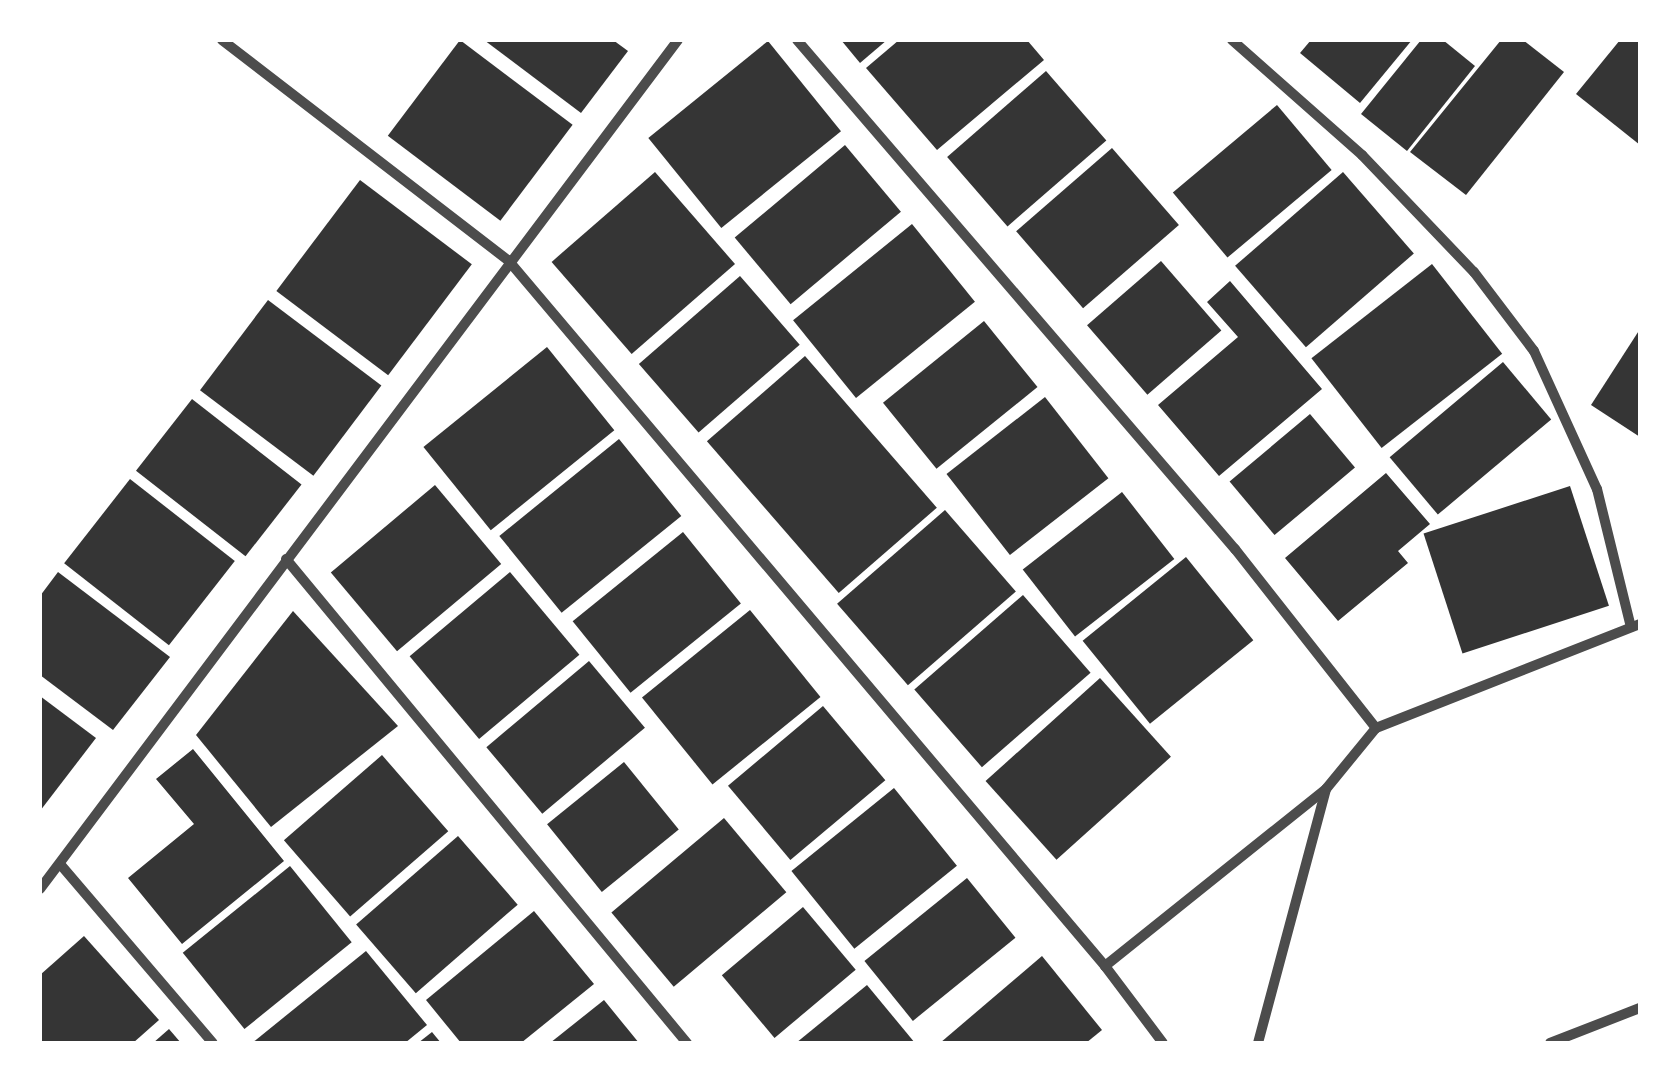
<!DOCTYPE html>
<html>
<head>
<meta charset="utf-8">
<style>
  body { margin:0 }
  #map { position:relative; width:1680px; height:1083px; overflow:hidden; background:#fff; font-family:"Asap Condensed",sans-serif }
  div>[style] { position:absolute }
  .building>* { inset:0; background:#353535; transform-origin:0 0 }
  .minor>* { height:10px; margin:-5px; padding:0 5px; transform-origin:5px; border-radius:5px; background:#4c4c4c }
  span { translate:-50% -50%; white-space:nowrap; text-align:center; line-height:1.15; -webkit-text-stroke:8px #fff; paint-order:stroke }
  .frame { position:absolute; inset:0; border:42px solid #fff; pointer-events:none }
</style>
</head>
<body>
<div id="map">
  <div class="building">
    <i style="left:460px;top:40px;width:141px;height:120px;rotate:37deg"></i>
    <i style="clip-path:polygon(484px 40px,613px 40px,628px 51px,581px 113px)"></i>
    <i style="clip-path:polygon(841px 40px,887px 40px,860px 63px)"></i>
    <i style="clip-path:polygon(899px 40px,1027px 40px,1044px 60px,937px 150px,866px 68px)"></i>
    <i style="clip-path:polygon(1311px 40px,1412px 40px,1360px 103px,1300px 53px)"></i>
    <i style="clip-path:polygon(1421px 40px,1443px 40px,1475px 66px,1407px 151px,1361px 114px)"></i>
    <i style="clip-path:polygon(1501px 40px,1523px 40px,1564px 72px,1466px 195px,1410px 152px)"></i>
    <i style="clip-path:polygon(1620px 40px,1640px 40px,1640px 145px,1576px 94px)"></i>
    <i style="left:768px;top:41px;width:116px;height:154px;rotate:51deg"></i>
    <i style="left:1046px;top:71px;width:92px;height:131px;rotate:49deg"></i>
    <i style="left:1277px;top:105px;width:85px;height:136px;rotate:50deg"></i>
    <i style="left:845px;top:145px;width:87px;height:144px;rotate:50deg"></i>
    <i style="left:1112px;top:148px;width:102px;height:127px;rotate:49deg"></i>
    <i style="left:655px;top:172px;width:122px;height:137px;rotate:49deg"></i>
    <i style="left:1343px;top:172px;width:108px;height:143px;rotate:49deg"></i>
    <i style="left:360px;top:180px;width:140px;height:139px;rotate:37deg"></i>
    <i style="left:912px;top:224px;width:100px;height:153px;rotate:51deg"></i>
    <i style="left:1161px;top:261px;width:92px;height:98px;rotate:49deg"></i>
    <i style="left:1432px;top:264px;width:114px;height:153px;rotate:52deg"></i>
    <i style="left:740px;top:276px;width:91px;height:134px;rotate:49deg"></i>
    <i style="clip-path:polygon(1230px 281px,1322px 389px,1219px 476px,1158px 405px,1238px 337px,1207px 302px)"></i>
    <i style="left:268px;top:300px;width:142px;height:113px;rotate:37deg"></i>
    <i style="left:984px;top:321px;width:85px;height:130px;rotate:51deg"></i>
    <i style="clip-path:polygon(1640px 329px,1640px 437px,1591px 405px)"></i>
    <i style="left:547px;top:347px;width:107px;height:159px;rotate:51deg"></i>
    <i style="left:805px;top:356px;width:201px;height:130px;rotate:49deg"></i>
    <i style="left:1503px;top:362px;width:75px;height:148px;rotate:50deg"></i>
    <i style="left:1045px;top:397px;width:103px;height:125px;rotate:52deg"></i>
    <i style="left:192px;top:399px;width:139px;height:91px;rotate:38deg"></i>
    <i style="left:1310px;top:414px;width:70px;height:105px;rotate:50deg"></i>
    <i style="left:619px;top:439px;width:99px;height:154px;rotate:51deg"></i>
    <i style="clip-path:polygon(1386px 473px,1430px 524px,1398px 551px,1408px 563px,1338px 621px,1285px 558px)"></i>
    <i style="left:130px;top:479px;width:133px;height:107px;rotate:38deg"></i>
    <i style="left:435px;top:485px;width:103px;height:136px;rotate:50deg"></i>
    <i style="left:1570px;top:486px;width:126px;height:154px;rotate:72deg"></i>
    <i style="left:1122px;top:492px;width:85px;height:126px;rotate:52deg"></i>
    <i style="left:945px;top:510px;width:108px;height:143px;rotate:49deg"></i>
    <i style="left:683px;top:532px;width:92px;height:142px;rotate:51deg"></i>
    <i style="left:1186px;top:557px;width:107px;height:133px;rotate:51deg"></i>
    <i style="clip-path:polygon(58px 572px,170px 657px,113px 730px,40px 675px,40px 596px)"></i>
    <i style="left:510px;top:572px;width:108px;height:131px;rotate:50deg"></i>
    <i style="left:1023px;top:595px;width:103px;height:144px;rotate:49deg"></i>
    <i style="left:750px;top:610px;width:112px;height:139px;rotate:51deg"></i>
    <i style="clip-path:polygon(293px 611px,398px 726px,271px 827px,196px 735px)"></i>
    <i style="left:589px;top:661px;width:87px;height:134px;rotate:50deg"></i>
    <i style="left:1100px;top:678px;width:106px;height:154px;rotate:48deg"></i>
    <i style="clip-path:polygon(40px 696px,96px 738px,40px 811px)"></i>
    <i style="left:823px;top:706px;width:97px;height:124px;rotate:50deg"></i>
    <i style="clip-path:polygon(193px 749px,284px 861px,182px 944px,128px 878px,194px 824px,156px 779px)"></i>
    <i style="left:382px;top:755px;width:101px;height:130px;rotate:49deg"></i>
    <i style="left:624px;top:762px;width:87px;height:99px;rotate:51deg"></i>
    <i style="left:894px;top:788px;width:100px;height:132px;rotate:51deg"></i>
    <i style="left:724px;top:818px;width:97px;height:147px;rotate:50deg"></i>
    <i style="left:458px;top:836px;width:91px;height:135px;rotate:49deg"></i>
    <i style="left:290px;top:866px;width:98px;height:138px;rotate:51deg"></i>
    <i style="left:967px;top:878px;width:77px;height:132px;rotate:51deg"></i>
    <i style="left:803px;top:907px;width:82px;height:106px;rotate:50deg"></i>
    <i style="clip-path:polygon(534px 911px,594px 984px,521px 1043px,461px 1043px,426px 1000px)"></i>
    <i style="clip-path:polygon(84px 936px,159px 1020px,133px 1043px,40px 1043px,40px 975px)"></i>
    <i style="clip-path:polygon(366px 951px,427px 1025px,405px 1043px,252px 1043px)"></i>
    <i style="clip-path:polygon(1042px 956px,1102px 1030px,1086px 1043px,940px 1043px)"></i>
    <i style="clip-path:polygon(867px 985px,915px 1043px,796px 1043px)"></i>
    <i style="clip-path:polygon(604px 1000px,639px 1043px,550px 1043px)"></i>
    <i style="clip-path:polygon(169px 1029px,181px 1043px,153px 1043px)"></i>
    <i style="clip-path:polygon(432px 1032px,441px 1043px,418px 1043px)"></i>
  </div>
  <div class="minor">
    <i style="left:222px;top:40px;width:361px;rotate:37.6deg"></i>
    <i style="left:508px;top:260px;width:925px;rotate:49.78deg"></i>
    <i style="left:1105px;top:966px;width:283px;rotate:-38.7deg"></i>
    <i style="left:1326px;top:789px;width:79px;rotate:-50.7deg"></i>
    <i style="left:1376px;top:728px;width:284px;rotate:-21.5deg"></i>
    <i style="left:797px;top:40px;width:672px;rotate:49.29deg"></i>
    <i style="left:1235px;top:549px;width:228px;rotate:51.8deg"></i>
    <i style="left:1232px;top:40px;width:174px;rotate:41.5deg"></i>
    <i style="left:1362px;top:155px;width:162px;rotate:46.3deg"></i>
    <i style="left:1474px;top:272px;width:99px;rotate:52.8deg"></i>
    <i style="left:1534px;top:351px;width:152px;rotate:65.5deg"></i>
    <i style="left:1597px;top:489px;width:142px;rotate:76.2deg"></i>
    <i style="left:286px;top:559px;width:629px;rotate:50.36deg"></i>
    <i style="left:60px;top:864px;width:235px;rotate:49.5deg"></i>
    <i style="left:40px;top:889px;width:1062px;rotate:-53.08deg"></i>
    <i style="left:1105px;top:966px;width:96px;rotate:53deg"></i>
    <i style="left:1258px;top:1043px;width:263px;rotate:-75deg"></i>
    <i style="left:1550px;top:1043px;width:97px;rotate:-21.3deg"></i>
  </div>
  <div class="frame"></div>
</div>
</body>
</html>
